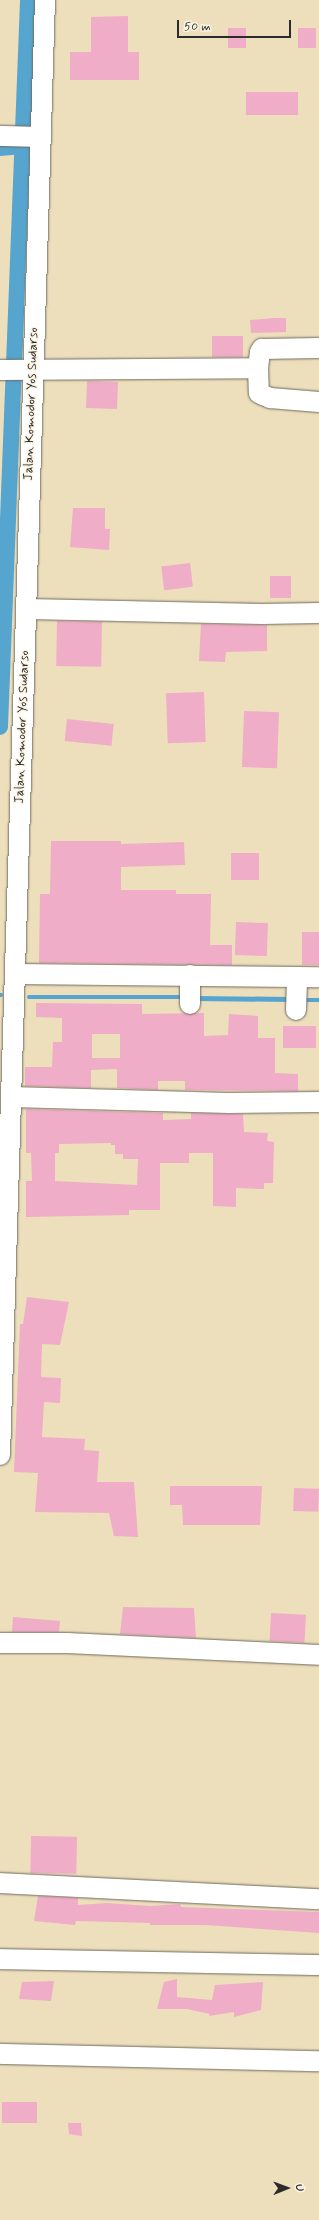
<!DOCTYPE html>
<html>
<head>
<meta charset="utf-8">
<style>
  body { margin:0 }
  #map { position:relative; width:319px; height:2220px; overflow:hidden; background:#eddfbc; font-family:Mynerve,sans-serif }
  div>[style] { position:absolute }
  .stream>* { height:4.5px; margin:-2.25px; padding:0 2.25px; transform-origin:2.25px; border-radius:2.25px; background:#55a5cf }
  .canal>* { height:16px; margin:-8px; padding:0 8px; transform-origin:8px; border-radius:8px; background:#55a5cf }
  .building>* { inset:0; background:#efadc7; transform-origin:0 0 }
  .roads { filter:drop-shadow(0 0 1px #6f6a5e) drop-shadow(0 0 1px #6f6a5e) }
  .minor>* { height:20px; margin:-10px; padding:0 10px; transform-origin:10px; border-radius:10px; background:#fff }
  span { translate:-50% -50%; white-space:nowrap; text-align:center; line-height:1.15; -webkit-text-stroke:3px #fcf5e5; paint-order:stroke }
  .street-label { font-size:13px; color:#2b2b2b }
  .north { position:absolute; left:267px; top:2168px; width:40px; height:40px; -webkit-text-stroke:3px #fcf5e5; paint-order:stroke; rotate:89deg; font-size:11px; font-weight:700; line-height:16px; text-align:center; color:#2b2b2b }
  .north::after { content:''; display:block; margin:auto; width:14px; height:18px; background:#2b2b2b; clip-path:polygon(50% 0,100% 100%,50% 72%,0 100%) }
  .scale { position:absolute; left:177px; top:20px; width:114px; height:18px; box-sizing:border-box; border:2px solid #2b2b2b; border-top:0; padding-left:5px; font-size:12px; line-height:14px; white-space:nowrap; color:#2b2b2b; -webkit-text-stroke:3px #fcf5e5; paint-order:stroke }
</style>
</head>
<body>
<div id="map">
  <div class="stream">
    <i style="left:0;top:995px;width:1px"></i>
    <i style="left:29px;top:997px;width:156px"></i>
    <i style="left:195px;top:998px;width:96px;rotate:0.6deg"></i>
    <i style="left:301px;top:1000px;width:18px"></i>
  </div>
  <div class="canal">
    <i style="left:0;top:148px;width:23px;rotate:-5deg"></i>
    <i style="left:0;top:727px;width:728px;rotate:-87.79deg"></i>
  </div>
  <div class="building">
    <i style="clip-path:polygon(128px 16px,128px 52px,139px 52px,139px 80px,70px 80px,70px 52px,91px 52px,91px 17px)"></i>
    <i style="left:228px;top:28px;width:18px;height:20px"></i>
    <i style="left:316px;top:28px;width:20px;height:18px;rotate:90deg"></i>
    <i style="left:298px;top:92px;width:23px;height:52px;rotate:90deg"></i>
    <i style="clip-path:polygon(274px 318px,286px 318px,286px 332px,251px 333px,250px 320px)"></i>
    <i style="left:212px;top:336px;width:31px;height:21px"></i>
    <i style="left:87px;top:381px;width:31px;height:27px;rotate:2deg"></i>
    <i style="clip-path:polygon(73px 508px,105px 508px,105px 529px,110px 529px,109px 550px,70px 547px)"></i>
    <i style="left:190px;top:563px;width:24px;height:29px;rotate:83deg"></i>
    <i style="left:270px;top:576px;width:21px;height:22px"></i>
    <i style="left:57px;top:621px;width:45px;height:45px;rotate:1deg"></i>
    <i style="clip-path:polygon(201px 624px,267px 625px,267px 651px,226px 652px,225px 662px,199px 661px)"></i>
    <i style="left:204px;top:692px;width:50px;height:38px;rotate:88deg"></i>
    <i style="left:244px;top:711px;width:35px;height:56px;rotate:2deg"></i>
    <i style="left:67px;top:719px;width:47px;height:22px;rotate:6deg"></i>
    <i style="clip-path:polygon(51px 841px,121px 841px,121px 844px,184px 842px,185px 865px,121px 867px,121px 890px,176px 890px,176px 894px,211px 894px,210px 945px,232px 945px,232px 965px,39px 963px,40px 894px,50px 894px)"></i>
    <i style="left:231px;top:853px;width:28px;height:27px"></i>
    <i style="left:236px;top:922px;width:32px;height:33px;rotate:2deg"></i>
    <i style="left:302px;top:932px;width:17px;height:33px"></i>
    <i style="clip-path:polygon(evenodd,36px 1003px,142px 1004px,142px 1014px,204px 1013px,204px 1036px,228px 1035px,229px 1014px,258px 1016px,258px 1038px,275px 1038px,275px 1073px,298px 1074px,298px 1091px,185px 1090px,185px 1081px,158px 1081px,158px 1090px,117px 1088px,117px 1069px,91px 1070px,91px 1088px,25px 1086px,25px 1067px,52px 1067px,53px 1042px,62px 1042px,62px 1018px,36px 1017px,36px 1003px,92px 1034px,120px 1034px,120px 1058px,92px 1058px,92px 1034px)"></i>
    <i style="left:283px;top:1026px;width:33px;height:22px"></i>
    <i style="clip-path:polygon(evenodd,26px 1109px,163px 1113px,163px 1120px,191px 1119px,191px 1113px,243px 1114px,244px 1132px,268px 1133px,267px 1141px,274px 1142px,273px 1183px,264px 1183px,264px 1189px,236px 1188px,236px 1207px,213px 1206px,213px 1153px,189px 1153px,189px 1163px,160px 1163px,160px 1210px,129px 1210px,129px 1215px,26px 1217px,26px 1181px,32px 1181px,31px 1153px,26px 1153px,26px 1109px,111px 1143px,111px 1145px,115px 1145px,115px 1154px,123px 1154px,123px 1159px,138px 1159px,137px 1185px,55px 1181px,55px 1153px,59px 1153px,59px 1144px,111px 1143px)"></i>
    <i style="clip-path:polygon(27px 1297px,69px 1302px,60px 1345px,42px 1344px,41px 1377px,61px 1378px,60px 1403px,44px 1402px,42px 1437px,85px 1439px,84px 1450px,99px 1451px,97px 1482px,134px 1482px,138px 1537px,114px 1536px,109px 1513px,35px 1512px,38px 1473px,14px 1472px,20px 1324px,23px 1324px)"></i>
    <i style="clip-path:polygon(170px 1486px,262px 1486px,260px 1525px,183px 1525px,182px 1505px,170px 1505px)"></i>
    <i style="left:294px;top:1488px;width:25px;height:23px;rotate:2deg"></i>
    <i style="clip-path:polygon(123px 1607px,194px 1608px,196px 1638px,120px 1634px)"></i>
    <i style="left:271px;top:1613px;width:35px;height:28px;rotate:3deg"></i>
    <i style="clip-path:polygon(13px 1617px,60px 1621px,59px 1632px,12px 1632px)"></i>
    <i style="left:31px;top:1836px;width:46px;height:37px;rotate:1deg"></i>
    <i style="clip-path:polygon(38px 1896px,78px 1898px,78px 1905px,107px 1903px,151px 1906px,180px 1904px,181px 1907px,319px 1912px,319px 1933px,205px 1925px,150px 1925px,150px 1923px,76px 1921px,75px 1925px,34px 1921px)"></i>
    <i style="clip-path:polygon(177px 1979px,177px 1997px,212px 2000px,215px 1985px,263px 1982px,261px 2010px,234px 2017px,234px 2012px,209px 2016px,210px 2014px,187px 2009px,157px 2009px,164px 1982px)"></i>
    <i style="clip-path:polygon(54px 1981px,51px 2001px,19px 1999px,22px 1982px)"></i>
    <i style="left:37px;top:2102px;width:21px;height:35px;rotate:90deg"></i>
    <i style="clip-path:polygon(68px 2123px,81px 2123px,82px 2136px,69px 2134px)"></i>
  </div>
  <div class="roads">
    <div class="minor">
      <i style="left:0;top:136px;width:41px;rotate:1.4deg"></i>
      <i style="left:258px;top:368px;width:25px;rotate:88deg"></i>
      <i style="left:259px;top:393px;width:4px;rotate:27deg"></i>
      <i style="left:263px;top:395px;width:8px;rotate:23deg"></i>
      <i style="left:270px;top:398px;width:49px;rotate:4.7deg"></i>
      <i style="left:0;top:370px;width:258px;rotate:-0.4deg"></i>
      <i style="left:258px;top:368px;width:16px;rotate:-83deg"></i>
      <i style="left:260px;top:352px;width:4px;rotate:-56deg"></i>
      <i style="left:262px;top:349px;width:57px;rotate:-1deg"></i>
      <i style="left:27px;top:609px;width:235px;rotate:1.2deg"></i>
      <i style="left:262px;top:614px;width:57px;rotate:-1deg"></i>
      <i style="left:16px;top:974px;width:303px;rotate:0.6deg"></i>
      <i style="left:190px;top:975px;width:29px;rotate:90deg"></i>
      <i style="left:296px;top:1010px;width:33px;rotate:-88deg"></i>
      <i style="left:11px;top:1097px;width:218px;rotate:1.6deg"></i>
      <i style="left:229px;top:1103px;width:90px;rotate:-0.6deg"></i>
      <i style="left:0;top:1455px;width:1456px;rotate:-88.23deg"></i>
      <i style="left:0;top:1643px;width:67px"></i>
      <i style="left:67px;top:1643px;width:252px;rotate:2.7deg"></i>
      <i style="left:0;top:1883px;width:319px;rotate:2.9deg"></i>
      <i style="left:0;top:1959px;width:319px;rotate:1.1deg"></i>
      <i style="left:0;top:2054px;width:319px;rotate:1.3deg"></i>
    </div>
  </div>
  <div class="street-label">
    <span style="left:32px;top:404px;rotate:-88deg">Jalan Komodor Yos Sudarso</span>
    <span style="left:23px;top:727px;rotate:-88deg">Jalan Komodor Yos Sudarso</span>
  </div>
  <div class="north">U</div>
  <div class="scale">50 m</div>
</div>
</body>
</html>
